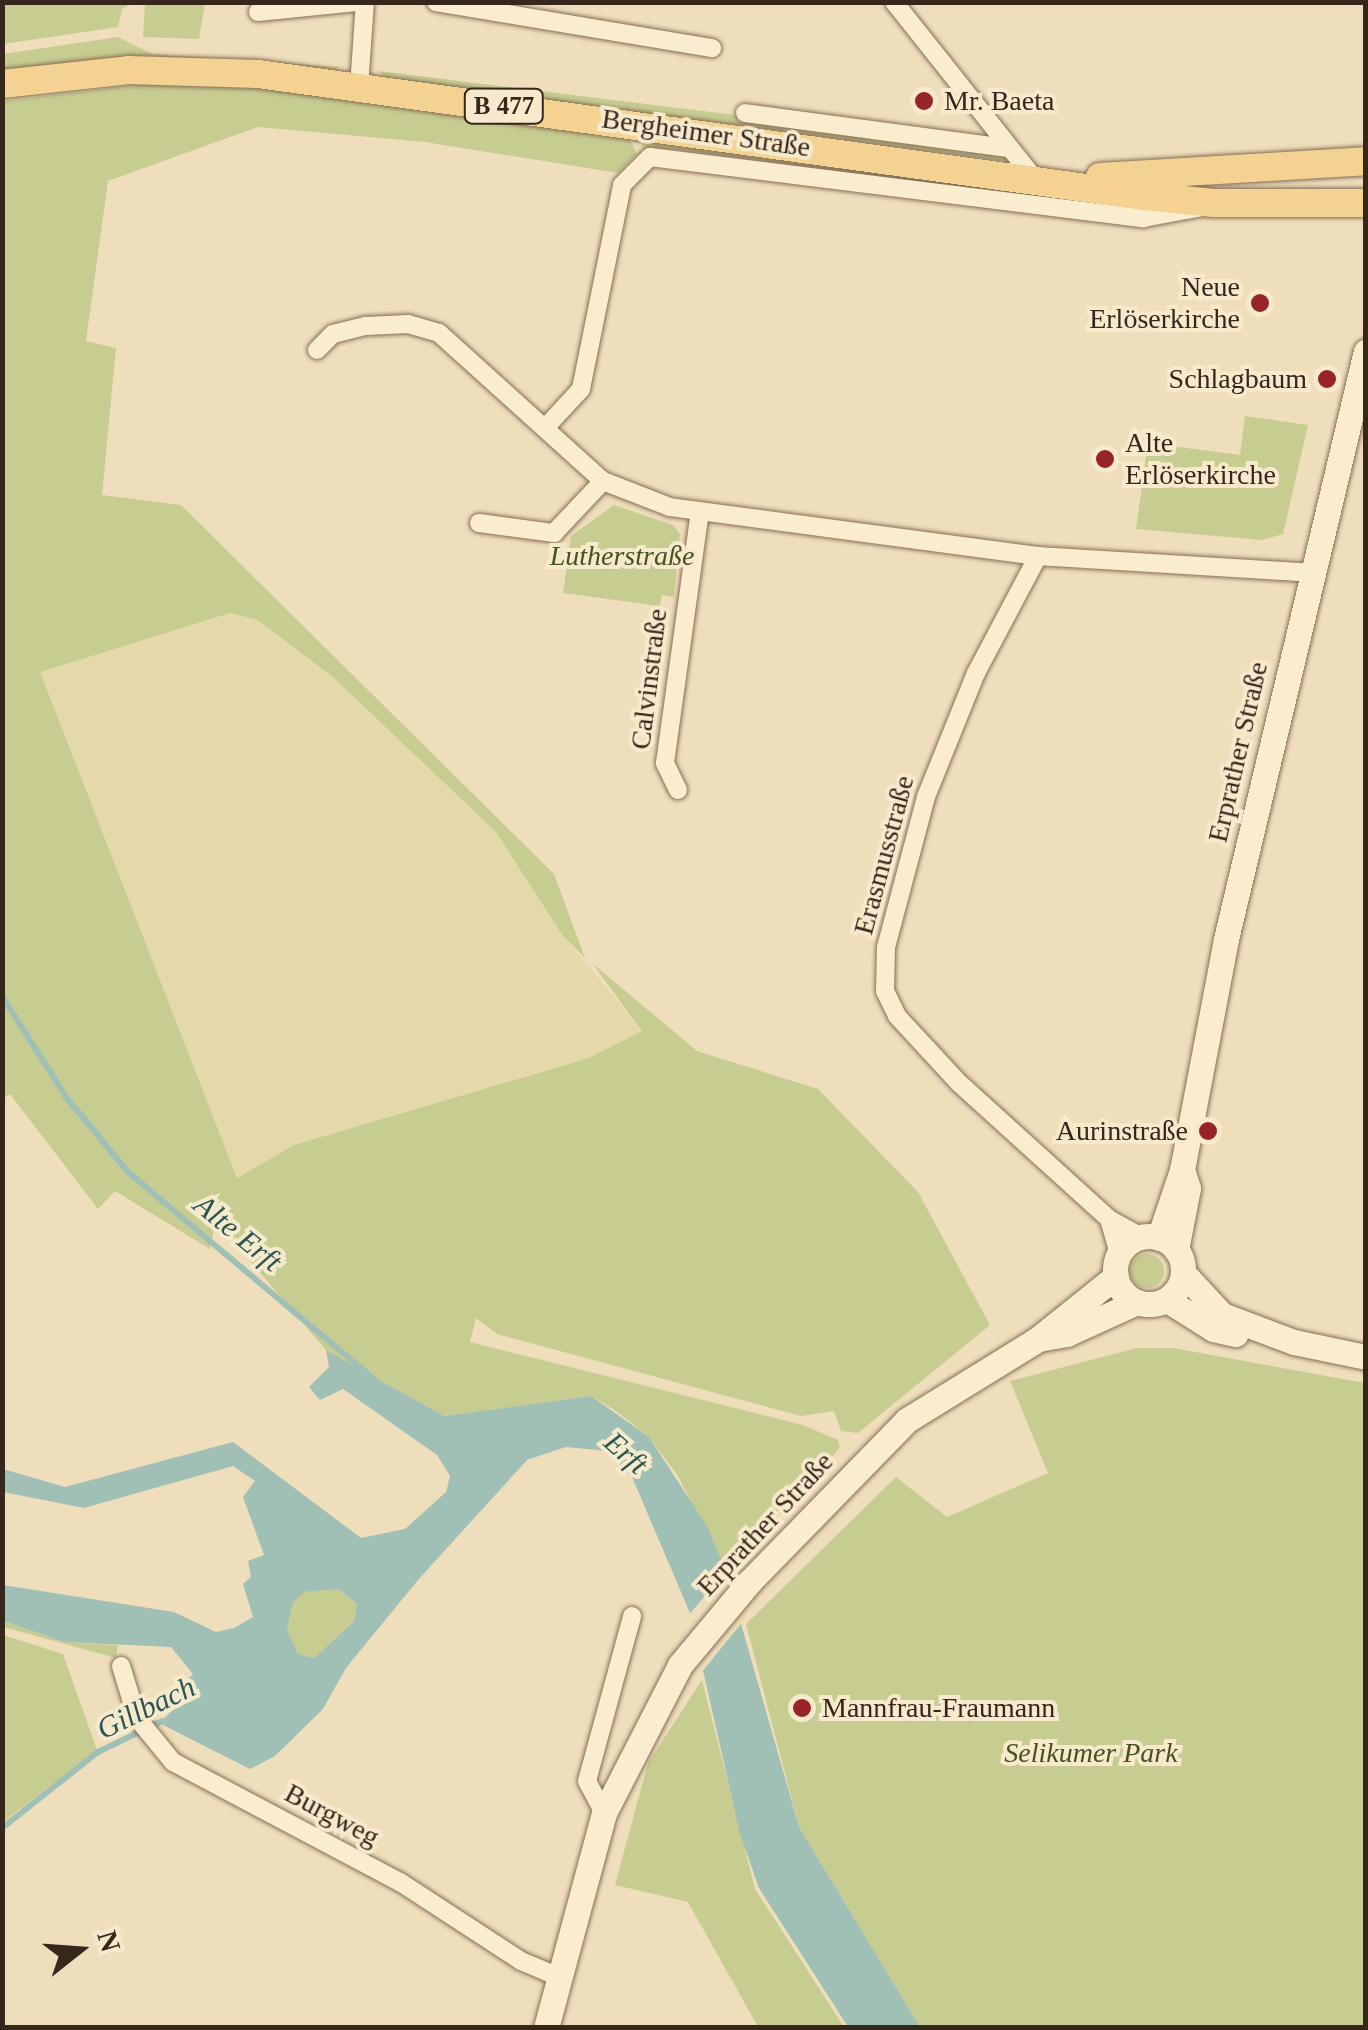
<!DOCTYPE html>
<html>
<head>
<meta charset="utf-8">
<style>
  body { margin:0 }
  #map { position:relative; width:1368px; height:2030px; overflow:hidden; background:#efdebc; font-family:"Times New Roman",serif }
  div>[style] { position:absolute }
  .farmland>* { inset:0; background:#e4d9aa }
  .green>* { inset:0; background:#c7cc91 }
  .round { border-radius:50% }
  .water>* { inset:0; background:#a0c0b6 }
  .pier>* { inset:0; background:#efdebc }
  .stream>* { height:6px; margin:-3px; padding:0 3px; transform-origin:3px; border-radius:3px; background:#a0c0b6 }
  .roads { filter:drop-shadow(0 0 2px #866e56) drop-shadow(0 0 2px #866e56) }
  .street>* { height:18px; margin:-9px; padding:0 9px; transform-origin:9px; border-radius:9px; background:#faeccf }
  .secondary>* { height:25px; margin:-12.5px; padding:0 12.5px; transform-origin:12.5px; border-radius:12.5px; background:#faeccf }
  .secondary>.ring { margin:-12.5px; padding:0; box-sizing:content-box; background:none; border:25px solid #faeccf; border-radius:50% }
  .primary>* { height:28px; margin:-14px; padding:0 14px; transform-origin:14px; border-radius:14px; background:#f4d392 }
  .dots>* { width:28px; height:28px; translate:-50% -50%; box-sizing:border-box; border:5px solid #f6e9cc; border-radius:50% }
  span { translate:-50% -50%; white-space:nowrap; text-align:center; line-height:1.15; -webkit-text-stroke:8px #f6e9cc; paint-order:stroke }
  .shield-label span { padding:2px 8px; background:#f6e9cc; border:2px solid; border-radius:8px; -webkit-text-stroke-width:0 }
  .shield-label { font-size:25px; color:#35271b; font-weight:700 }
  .poi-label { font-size:28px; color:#35271b }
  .left { translate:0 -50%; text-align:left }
  .right { translate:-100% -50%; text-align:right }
  .street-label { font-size:28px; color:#35271b }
  .park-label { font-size:28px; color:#475221; font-style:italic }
  .water-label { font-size:30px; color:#295652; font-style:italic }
  .frame { position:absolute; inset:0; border:5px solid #35271b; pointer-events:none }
  .north { position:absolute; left:30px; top:1900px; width:100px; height:100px; -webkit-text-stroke:8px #f6e9cc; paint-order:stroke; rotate:73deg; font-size:28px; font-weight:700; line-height:40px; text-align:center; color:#35271b }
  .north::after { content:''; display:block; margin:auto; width:35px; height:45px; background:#35271b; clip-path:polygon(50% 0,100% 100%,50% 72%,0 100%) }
</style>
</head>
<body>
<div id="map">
  <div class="farmland">
    <i style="clip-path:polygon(230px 613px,258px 620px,334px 678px,496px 832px,563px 936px,643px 1031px,589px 1058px,294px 1145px,237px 1178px,39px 671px)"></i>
  </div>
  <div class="green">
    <i style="clip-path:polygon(3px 2px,133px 2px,133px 3px,122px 9px,118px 27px,3px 44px)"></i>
    <i style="clip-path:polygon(145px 3px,205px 3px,199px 39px,143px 37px)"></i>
    <i style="clip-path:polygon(118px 37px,152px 54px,339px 67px,333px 72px,195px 58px,96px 59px,3px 72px,3px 54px)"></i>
    <i style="clip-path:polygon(379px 71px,744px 116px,1005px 155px,1005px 161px,386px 79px)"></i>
    <i style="clip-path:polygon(152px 83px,262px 88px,626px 132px,637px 154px,618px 173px,425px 142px,258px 127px,108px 181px,86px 341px,116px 348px,102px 495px,181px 505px,554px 874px,585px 958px,563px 936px,496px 832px,334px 678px,258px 620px,230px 613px,40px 672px,237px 1178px,294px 1145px,589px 1058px,642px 1031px,592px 963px,697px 1051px,818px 1089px,918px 1192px,990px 1325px,858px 1433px,841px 1431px,834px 1411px,801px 1416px,497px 1334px,476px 1318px,470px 1342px,803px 1425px,838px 1440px,840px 1447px,824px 1467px,726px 1571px,678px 1476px,649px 1437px,616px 1411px,591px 1396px,444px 1416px,326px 1350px,216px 1221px,210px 1249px,115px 1191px,98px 1209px,10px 1094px,3px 1099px,3px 101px)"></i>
    <i style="clip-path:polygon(641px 136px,1166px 208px,1118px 209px,674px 149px,643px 151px)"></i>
    <i style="clip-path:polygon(1245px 416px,1308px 425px,1283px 534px,1262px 540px,1136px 529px,1148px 443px,1240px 455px)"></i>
    <i style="clip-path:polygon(614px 505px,673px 525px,680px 534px,674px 597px,662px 595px,660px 606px,563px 593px,571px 536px)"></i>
    <i class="round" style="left:1130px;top:1254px;width:34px;height:34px"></i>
    <i style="clip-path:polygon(1137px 1348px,1173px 1348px,1365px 1383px,1365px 2027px,920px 2027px,799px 1827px,746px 1624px,896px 1477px,947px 1517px,1048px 1473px,1010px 1381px)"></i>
    <i style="clip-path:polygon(338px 1589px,357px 1604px,354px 1621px,314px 1658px,298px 1654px,287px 1630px,293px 1603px,305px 1592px)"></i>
    <i style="clip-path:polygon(2px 1621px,64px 1642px,118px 1645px,116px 1658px,3px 1627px)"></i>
    <i style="clip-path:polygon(3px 1635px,63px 1654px,97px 1750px,3px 1822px)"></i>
    <i style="clip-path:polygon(702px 1680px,755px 1889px,844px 2027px,758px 2027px,688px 1902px,615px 1885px,648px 1763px)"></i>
  </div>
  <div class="water">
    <i style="clip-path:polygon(evenodd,326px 1350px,444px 1416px,591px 1396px,649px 1437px,707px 1526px,726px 1571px,799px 1827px,920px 2027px,848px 2027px,759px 1888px,740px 1834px,690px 1613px,632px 1477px,607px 1451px,566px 1447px,527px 1460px,418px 1580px,346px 1668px,323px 1709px,275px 1756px,250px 1769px,159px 1723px,191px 1693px,183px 1684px,193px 1674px,171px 1647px,64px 1642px,3px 1621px,3px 1585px,174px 1612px,216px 1632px,234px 1628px,253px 1617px,243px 1584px,251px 1577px,248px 1561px,264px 1555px,243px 1497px,255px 1481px,233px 1466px,84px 1508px,3px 1492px,3px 1469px,65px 1487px,233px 1442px,361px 1538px,405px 1529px,446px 1492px,450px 1476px,437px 1455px,343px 1389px,320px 1400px,309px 1387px,329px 1367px,326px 1350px,338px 1589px,357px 1604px,354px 1621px,314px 1658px,298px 1654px,287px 1630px,293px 1603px,305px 1592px,338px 1589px)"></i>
  </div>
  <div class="pier">
    <i style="clip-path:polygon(730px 1567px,748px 1615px,701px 1673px,686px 1618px)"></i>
  </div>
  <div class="stream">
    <i style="left:2px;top:996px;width:120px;rotate:57.6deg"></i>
    <i style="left:66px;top:1097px;width:97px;rotate:50.4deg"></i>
    <i style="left:128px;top:1172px;width:322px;rotate:40.1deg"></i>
    <i style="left:2px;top:1828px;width:122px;rotate:-38.4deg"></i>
    <i style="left:98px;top:1752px;width:71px;rotate:-25.8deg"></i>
  </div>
  <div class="roads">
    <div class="street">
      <i style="left:436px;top:2px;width:280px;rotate:9.5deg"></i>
      <i style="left:894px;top:2px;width:223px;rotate:51.5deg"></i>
      <i style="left:258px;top:12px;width:99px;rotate:-5.8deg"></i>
      <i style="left:359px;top:87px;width:85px;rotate:-86deg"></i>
      <i style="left:745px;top:113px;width:266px;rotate:7.6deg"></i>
      <i style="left:317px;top:350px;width:23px;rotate:-45deg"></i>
      <i style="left:333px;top:334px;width:34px;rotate:-14deg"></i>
      <i style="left:366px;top:326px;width:42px;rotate:-2.7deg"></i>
      <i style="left:408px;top:324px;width:32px;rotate:16deg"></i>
      <i style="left:439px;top:333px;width:221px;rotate:42.1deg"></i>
      <i style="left:603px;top:481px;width:72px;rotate:21.2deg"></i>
      <i style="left:670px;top:507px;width:371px;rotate:7.6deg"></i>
      <i style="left:1038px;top:556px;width:277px;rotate:3.5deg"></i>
      <i style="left:545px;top:428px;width:53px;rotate:-47.3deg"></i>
      <i style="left:581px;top:389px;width:208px;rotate:-78.6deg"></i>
      <i style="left:622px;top:185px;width:40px;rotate:-45deg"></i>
      <i style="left:650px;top:157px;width:497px;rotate:7.1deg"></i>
      <i style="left:1143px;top:218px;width:66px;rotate:-10.5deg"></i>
      <i style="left:479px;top:523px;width:76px;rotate:7.6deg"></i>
      <i style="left:554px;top:533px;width:71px;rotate:-46.7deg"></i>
      <i style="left:1038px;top:556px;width:132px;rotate:117.9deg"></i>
      <i style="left:976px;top:673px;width:134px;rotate:112deg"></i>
      <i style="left:926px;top:797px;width:155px;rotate:104.9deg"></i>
      <i style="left:886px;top:947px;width:44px;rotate:91.3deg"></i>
      <i style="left:885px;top:991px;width:28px;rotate:64deg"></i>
      <i style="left:897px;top:1016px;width:91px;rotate:47.2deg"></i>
      <i style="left:959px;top:1083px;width:202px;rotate:42.2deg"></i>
      <i style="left:1109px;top:1219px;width:37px;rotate:29deg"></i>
      <i style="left:678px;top:790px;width:30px;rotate:-116deg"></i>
      <i style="left:665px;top:763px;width:253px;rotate:-82.1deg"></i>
      <i style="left:1109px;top:1219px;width:37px;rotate:74deg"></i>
      <i style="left:121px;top:1666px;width:54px;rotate:72.9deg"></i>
      <i style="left:137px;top:1718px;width:57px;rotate:50.7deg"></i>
      <i style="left:173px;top:1762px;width:257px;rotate:27.9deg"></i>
      <i style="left:400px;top:1882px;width:145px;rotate:33.1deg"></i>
      <i style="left:521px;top:1961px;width:41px;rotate:22.8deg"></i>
      <i style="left:604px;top:1813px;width:36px;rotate:-118deg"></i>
      <i style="left:587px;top:1781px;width:171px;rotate:-74.7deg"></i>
    </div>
    <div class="secondary">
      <i class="ring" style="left:1115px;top:1236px;width:43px;height:43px"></i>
      <i style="left:1159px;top:1238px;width:72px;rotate:-71.3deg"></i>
      <i style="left:1182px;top:1170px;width:235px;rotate:-79.2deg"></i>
      <i style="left:1226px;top:939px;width:604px;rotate:-76.61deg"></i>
      <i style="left:1176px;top:1250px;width:63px;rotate:-79deg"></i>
      <i style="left:1188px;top:1188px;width:19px;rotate:-108deg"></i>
      <i style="left:1183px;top:1273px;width:57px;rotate:47.1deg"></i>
      <i style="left:1222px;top:1315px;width:77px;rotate:20.6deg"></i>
      <i style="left:1294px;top:1342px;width:74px;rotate:11.8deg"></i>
      <i style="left:1167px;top:1300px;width:54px;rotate:32.2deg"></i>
      <i style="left:1213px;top:1329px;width:23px;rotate:13deg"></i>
      <i style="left:1038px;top:1339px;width:29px;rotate:-10deg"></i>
      <i style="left:1067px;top:1334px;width:77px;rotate:-24.6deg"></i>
      <i style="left:546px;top:2028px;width:223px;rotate:-74.9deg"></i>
      <i style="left:604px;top:1813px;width:166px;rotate:-62.8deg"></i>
      <i style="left:680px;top:1665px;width:109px;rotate:-50.2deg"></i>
      <i style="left:750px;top:1581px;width:225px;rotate:-45.7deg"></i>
      <i style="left:907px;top:1420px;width:154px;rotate:-31.7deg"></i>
      <i style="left:1038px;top:1339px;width:100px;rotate:-38.9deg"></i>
    </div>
    <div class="primary">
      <i style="left:2px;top:84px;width:127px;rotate:-6.3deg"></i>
      <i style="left:128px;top:70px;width:130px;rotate:1.8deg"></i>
      <i style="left:258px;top:74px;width:894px;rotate:7.84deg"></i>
      <i style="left:1144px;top:196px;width:70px;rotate:5.7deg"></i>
      <i style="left:1214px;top:203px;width:152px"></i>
      <i style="left:1100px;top:177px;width:266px;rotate:-3.4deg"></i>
    </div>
  </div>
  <div class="dots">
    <i style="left:924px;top:101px;background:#972428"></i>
    <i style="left:1260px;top:303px;background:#972428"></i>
    <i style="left:1327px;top:379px;background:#972428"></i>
    <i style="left:1105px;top:459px;background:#972428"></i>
    <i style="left:1208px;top:1131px;background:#972428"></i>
    <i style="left:802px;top:1708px;background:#972428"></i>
  </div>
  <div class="shield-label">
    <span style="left:504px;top:106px">B 477</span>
  </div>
  <div class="poi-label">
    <span class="left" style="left:944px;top:101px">Mr. Baeta</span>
    <span class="right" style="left:1240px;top:303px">Neue<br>Erlöserkirche</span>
    <span class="right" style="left:1307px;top:379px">Schlagbaum</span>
    <span class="left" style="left:1125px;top:459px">Alte<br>Erlöserkirche</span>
    <span class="right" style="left:1188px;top:1131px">Aurinstraße</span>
    <span class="left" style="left:822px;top:1708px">Mannfrau-Fraumann</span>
  </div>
  <div class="street-label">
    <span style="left:706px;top:133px;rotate:8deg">Bergheimer Straße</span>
    <span style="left:649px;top:679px;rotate:-83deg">Calvinstraße</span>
    <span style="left:1238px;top:752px;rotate:-77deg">Erprather Straße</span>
    <span style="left:884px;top:855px;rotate:-75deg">Erasmusstraße</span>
    <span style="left:765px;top:1524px;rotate:-47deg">Erprather Straße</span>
    <span style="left:332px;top:1815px;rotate:28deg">Burgweg</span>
  </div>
  <div class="park-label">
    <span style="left:622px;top:556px">Lutherstraße</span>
    <span style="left:1091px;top:1753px">Selikumer Park</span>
  </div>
  <div class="water-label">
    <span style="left:238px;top:1233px;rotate:39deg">Alte Erft</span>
    <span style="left:626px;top:1453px;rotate:42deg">Erft</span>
    <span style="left:146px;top:1708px;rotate:-26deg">Gillbach</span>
  </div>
  <div class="frame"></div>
  <div class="north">N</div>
</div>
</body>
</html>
